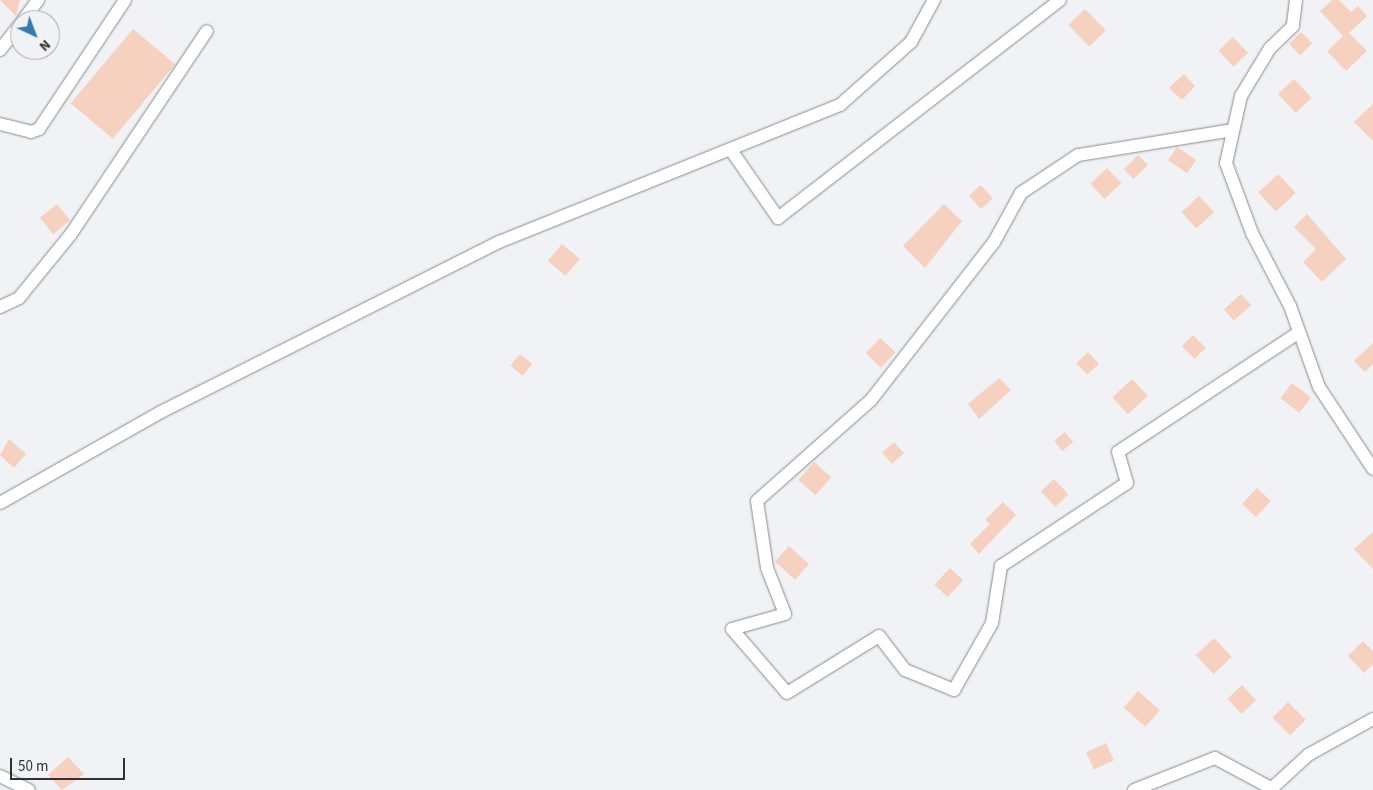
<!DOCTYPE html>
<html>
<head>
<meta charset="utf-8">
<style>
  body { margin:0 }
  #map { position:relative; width:1373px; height:790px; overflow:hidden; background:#f0f2f6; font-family:"Source Sans 3",sans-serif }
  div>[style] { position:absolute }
  .building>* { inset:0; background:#f7d1bf; transform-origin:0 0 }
  .roads { filter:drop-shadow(0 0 1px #898a8d) drop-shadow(0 0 1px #898a8d) }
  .minor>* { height:12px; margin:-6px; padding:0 6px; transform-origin:6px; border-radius:6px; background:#fff }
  span { translate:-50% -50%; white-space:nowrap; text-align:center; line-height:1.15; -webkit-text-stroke:4px #f0f2f6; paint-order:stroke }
  .north { position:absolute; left:10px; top:10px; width:50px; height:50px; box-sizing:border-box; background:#f0f2f6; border:1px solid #a3a5a8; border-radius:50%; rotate:137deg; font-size:14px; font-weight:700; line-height:20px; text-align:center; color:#303132 }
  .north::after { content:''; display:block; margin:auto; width:18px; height:22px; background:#347aaf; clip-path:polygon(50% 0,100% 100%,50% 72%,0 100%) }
  .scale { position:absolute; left:10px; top:758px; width:115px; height:22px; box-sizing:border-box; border:2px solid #303132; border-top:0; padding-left:6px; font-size:15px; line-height:18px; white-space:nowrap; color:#303132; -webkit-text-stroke:4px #f0f2f6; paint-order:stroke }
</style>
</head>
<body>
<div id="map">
  <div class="building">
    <i style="clip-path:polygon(0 0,20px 0,16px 16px)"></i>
    <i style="clip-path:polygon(1332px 0,1339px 0,1351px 12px,1358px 6px,1367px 16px,1349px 33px,1367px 51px,1346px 71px,1327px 51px,1343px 36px,1320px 11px)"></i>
    <i style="left:1085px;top:9px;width:30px;height:23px;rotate:46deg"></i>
    <i style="left:133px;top:29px;width:55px;height:97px;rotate:40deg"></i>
    <i style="left:1301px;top:32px;width:16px;height:17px;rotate:45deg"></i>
    <i style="left:1233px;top:37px;width:22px;height:20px;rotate:47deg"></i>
    <i style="clip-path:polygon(1184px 74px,1195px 86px,1182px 100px,1169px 88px)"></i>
    <i style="left:1294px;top:79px;width:26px;height:22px;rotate:47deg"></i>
    <i style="clip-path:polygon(1373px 104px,1373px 141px,1354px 122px)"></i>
    <i style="left:1177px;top:147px;width:23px;height:16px;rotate:34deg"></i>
    <i style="left:1138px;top:155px;width:14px;height:20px;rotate:45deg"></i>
    <i style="left:1107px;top:168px;width:21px;height:23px;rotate:47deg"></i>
    <i style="left:1278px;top:174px;width:26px;height:27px;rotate:47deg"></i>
    <i style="left:981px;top:185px;width:18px;height:16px;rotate:49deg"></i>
    <i style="left:1199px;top:196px;width:22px;height:24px;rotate:47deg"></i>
    <i style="left:57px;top:204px;width:21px;height:22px;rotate:51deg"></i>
    <i style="clip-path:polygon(944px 204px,962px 221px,925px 268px,903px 246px)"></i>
    <i style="clip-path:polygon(1307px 214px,1346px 259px,1322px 282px,1303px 262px,1316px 249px,1294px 227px)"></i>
    <i style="left:562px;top:244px;width:23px;height:22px;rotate:40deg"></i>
    <i style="left:1241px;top:294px;width:15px;height:23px;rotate:48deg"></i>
    <i style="left:1193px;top:335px;width:18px;height:16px;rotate:45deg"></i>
    <i style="left:880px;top:338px;width:21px;height:21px;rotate:43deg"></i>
    <i style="clip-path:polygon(1373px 343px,1373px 364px,1365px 372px,1354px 361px)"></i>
    <i style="left:1088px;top:352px;width:16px;height:16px;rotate:47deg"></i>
    <i style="left:520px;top:354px;width:16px;height:15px;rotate:40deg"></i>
    <i style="clip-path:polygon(999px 378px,1011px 390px,979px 419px,968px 404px)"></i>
    <i style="left:1132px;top:379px;width:23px;height:27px;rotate:47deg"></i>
    <i style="left:1292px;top:383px;width:24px;height:19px;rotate:38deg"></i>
    <i style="left:1065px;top:432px;width:13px;height:14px;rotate:51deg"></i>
    <i style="clip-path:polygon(9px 439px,26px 454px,14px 468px,0 455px)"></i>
    <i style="left:894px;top:442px;width:15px;height:16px;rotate:48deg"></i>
    <i style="left:814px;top:462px;width:23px;height:24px;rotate:41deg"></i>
    <i style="left:1054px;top:479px;width:21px;height:18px;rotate:47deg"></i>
    <i style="left:1257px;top:488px;width:19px;height:22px;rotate:43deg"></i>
    <i style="clip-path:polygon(1003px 502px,1016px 515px,979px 554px,970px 544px,990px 524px,985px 520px)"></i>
    <i style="clip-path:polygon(1373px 532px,1373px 569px,1354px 549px)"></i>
    <i style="left:789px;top:546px;width:27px;height:21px;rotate:42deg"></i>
    <i style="left:950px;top:568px;width:18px;height:23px;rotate:43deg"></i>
    <i style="left:1214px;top:638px;width:26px;height:25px;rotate:47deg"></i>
    <i style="clip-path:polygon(1363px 641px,1373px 651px,1373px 664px,1364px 673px,1348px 656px)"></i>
    <i style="left:1242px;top:685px;width:21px;height:20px;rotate:47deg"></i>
    <i style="left:1138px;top:691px;width:29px;height:22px;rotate:41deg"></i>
    <i style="left:1288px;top:702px;width:25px;height:22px;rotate:45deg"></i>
    <i style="left:1106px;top:743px;width:19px;height:22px;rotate:65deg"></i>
    <i style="clip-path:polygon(68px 757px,84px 774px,62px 790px,48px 775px)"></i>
  </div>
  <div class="roads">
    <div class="minor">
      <i style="left:1296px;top:0;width:26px;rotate:97deg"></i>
      <i style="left:1293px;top:26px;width:32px;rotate:136deg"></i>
      <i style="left:1270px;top:48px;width:56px;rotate:121.1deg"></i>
      <i style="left:1241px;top:96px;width:69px;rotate:102.6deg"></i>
      <i style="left:1226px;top:163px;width:75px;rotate:69.6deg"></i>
      <i style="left:1252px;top:233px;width:82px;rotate:62.5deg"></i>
      <i style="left:1290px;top:306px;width:86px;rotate:70.3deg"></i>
      <i style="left:1319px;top:387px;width:98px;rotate:56.6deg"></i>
      <i style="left:23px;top:20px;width:25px;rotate:-53deg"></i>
      <i style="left:0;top:50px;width:33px;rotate:-52deg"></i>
      <i style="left:0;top:124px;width:32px;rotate:14deg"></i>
      <i style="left:31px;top:132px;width:9px;rotate:-21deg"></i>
      <i style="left:39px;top:129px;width:155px;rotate:-56.3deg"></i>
      <i style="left:1233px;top:130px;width:157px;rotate:170.8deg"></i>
      <i style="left:1078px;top:155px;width:69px;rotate:146.3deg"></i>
      <i style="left:1021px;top:193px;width:56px;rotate:118.9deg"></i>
      <i style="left:994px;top:242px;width:200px;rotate:127.9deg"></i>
      <i style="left:871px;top:400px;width:152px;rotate:138.5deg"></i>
      <i style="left:757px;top:501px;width:68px;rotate:81.5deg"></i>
      <i style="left:767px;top:568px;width:49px;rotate:68.6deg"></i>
      <i style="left:785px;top:614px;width:55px;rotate:164.2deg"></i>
      <i style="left:732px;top:629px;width:84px;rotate:49.3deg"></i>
      <i style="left:787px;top:693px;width:108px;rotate:-31.8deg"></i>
      <i style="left:879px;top:636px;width:43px;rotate:52.6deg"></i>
      <i style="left:905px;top:670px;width:53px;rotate:22.2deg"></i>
      <i style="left:954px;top:690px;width:77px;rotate:-60.4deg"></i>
      <i style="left:992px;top:623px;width:58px;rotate:-81deg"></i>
      <i style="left:1001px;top:566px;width:151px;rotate:-33.4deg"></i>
      <i style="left:1127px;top:483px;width:32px;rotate:-106deg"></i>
      <i style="left:1118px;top:452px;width:217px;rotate:-33.5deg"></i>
      <i style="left:731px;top:150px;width:83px;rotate:55.3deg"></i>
      <i style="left:778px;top:218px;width:356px;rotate:-37.7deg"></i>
      <i style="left:0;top:307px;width:21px;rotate:-25deg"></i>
      <i style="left:19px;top:298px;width:82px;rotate:-50.9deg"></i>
      <i style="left:71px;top:234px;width:244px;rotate:-56.2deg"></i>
      <i style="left:0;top:503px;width:185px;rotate:-29.5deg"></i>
      <i style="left:161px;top:412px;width:378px;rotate:-26.7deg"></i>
      <i style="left:499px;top:242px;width:367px;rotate:-21.9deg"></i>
      <i style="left:840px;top:105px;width:95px;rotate:-41.6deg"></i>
      <i style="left:911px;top:42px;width:48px;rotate:-61.3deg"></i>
      <i style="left:0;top:776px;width:32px;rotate:26deg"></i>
      <i style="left:1134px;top:790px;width:87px;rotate:-21.6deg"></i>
      <i style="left:1215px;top:758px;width:64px;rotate:28.2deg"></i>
      <i style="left:1270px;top:790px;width:52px;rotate:-42.6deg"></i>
      <i style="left:1308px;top:755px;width:74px;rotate:-29deg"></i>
    </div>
  </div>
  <div class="north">N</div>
  <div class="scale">50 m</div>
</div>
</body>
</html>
